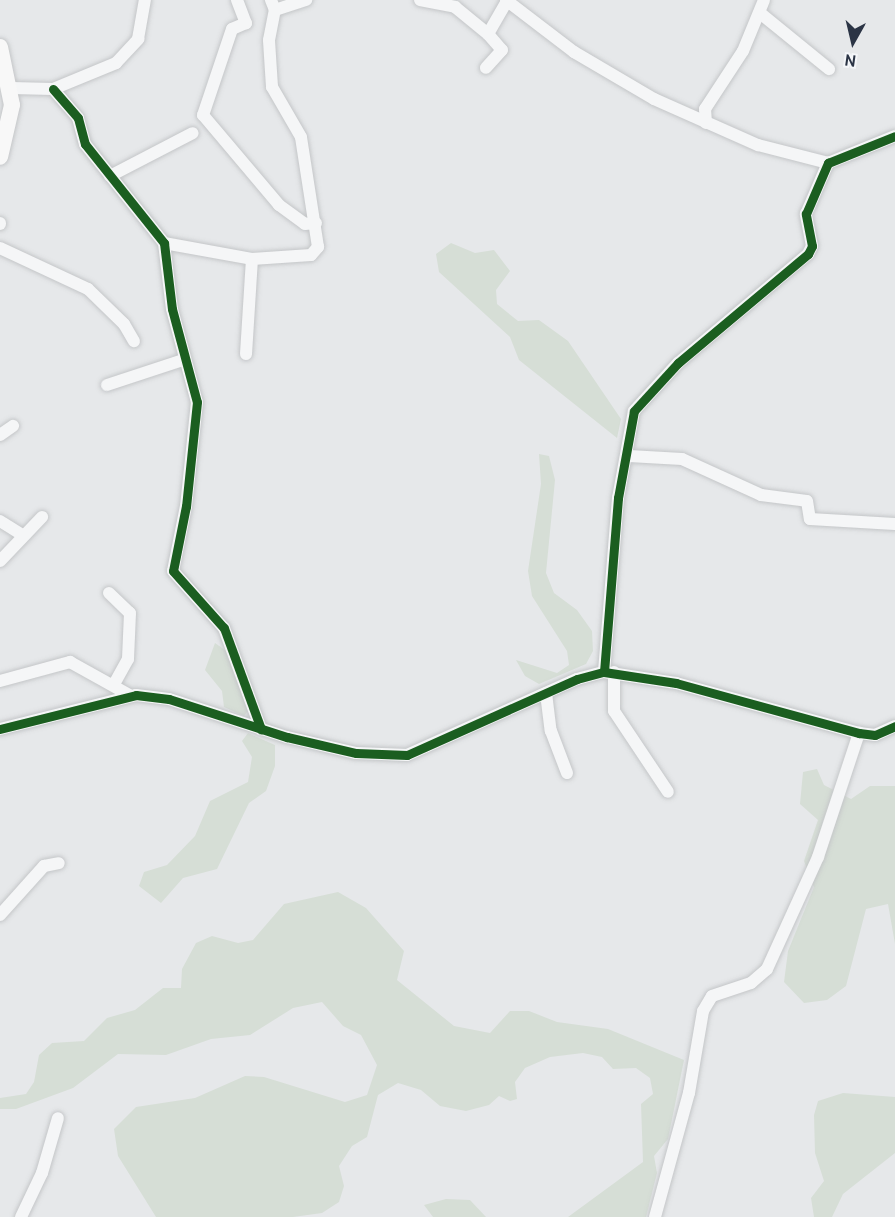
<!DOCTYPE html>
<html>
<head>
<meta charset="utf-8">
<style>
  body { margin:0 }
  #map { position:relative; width:895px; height:1217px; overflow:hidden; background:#e6e8ea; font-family:Cabin,sans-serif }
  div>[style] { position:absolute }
  .green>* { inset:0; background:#d6ded6 }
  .roads { filter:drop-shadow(0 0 2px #c4c6c8) drop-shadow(0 0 2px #c4c6c8) }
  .street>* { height:12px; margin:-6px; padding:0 6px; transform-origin:6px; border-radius:6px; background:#f5f6f7 }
  .secondary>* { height:16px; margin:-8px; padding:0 8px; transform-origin:8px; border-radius:8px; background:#f8f8f8 }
  .cycleway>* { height:9px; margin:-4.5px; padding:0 4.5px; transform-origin:4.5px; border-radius:4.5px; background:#1b5e20 }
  span { translate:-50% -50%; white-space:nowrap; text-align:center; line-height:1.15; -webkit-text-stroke:6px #f4f6f9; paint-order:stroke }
  .north { position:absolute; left:823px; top:12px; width:60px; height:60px; -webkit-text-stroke:4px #f4f6f9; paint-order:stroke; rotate:188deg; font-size:16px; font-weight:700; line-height:24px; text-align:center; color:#2b3445 }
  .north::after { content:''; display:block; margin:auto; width:21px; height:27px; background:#2b3445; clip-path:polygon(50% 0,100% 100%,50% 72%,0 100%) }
</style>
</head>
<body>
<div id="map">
  <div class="green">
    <i style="clip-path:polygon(451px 243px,475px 253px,494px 250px,510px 271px,496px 290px,497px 304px,518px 321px,539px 320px,568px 341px,621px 419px,617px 438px,519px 360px,510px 337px,439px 272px,436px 254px)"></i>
    <i style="clip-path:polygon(539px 454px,549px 456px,555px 480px,546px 573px,554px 593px,577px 610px,592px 631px,593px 651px,586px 664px,539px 684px,525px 676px,516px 660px,557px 673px,569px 665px,567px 651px,532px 596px,528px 571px,541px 484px)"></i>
    <i style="clip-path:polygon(215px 643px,229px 653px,248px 711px,244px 716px,224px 707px,222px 691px,205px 670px)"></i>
    <i style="clip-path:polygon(248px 733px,275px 745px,275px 766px,266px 791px,249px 803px,217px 869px,183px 878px,161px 903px,139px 886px,144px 872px,167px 865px,195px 836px,210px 801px,248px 782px,252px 757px,242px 741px)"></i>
    <i style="clip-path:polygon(817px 769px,824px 785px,851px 799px,870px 786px,895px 786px,895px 944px,888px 904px,866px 909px,846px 986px,827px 1000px,804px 1003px,784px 982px,788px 951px,814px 887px,804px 861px,818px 820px,800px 804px,803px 772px)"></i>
    <i style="clip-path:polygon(338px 892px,366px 908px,404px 951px,397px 980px,454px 1026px,490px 1033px,510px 1011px,529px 1011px,557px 1022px,608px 1029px,684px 1060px,668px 1139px,654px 1156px,657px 1173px,646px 1217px,568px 1217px,643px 1162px,641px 1104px,653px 1094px,650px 1078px,636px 1068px,613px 1069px,602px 1057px,583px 1053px,550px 1057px,525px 1068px,515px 1082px,517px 1099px,510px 1101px,499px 1096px,489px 1105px,466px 1111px,440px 1106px,421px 1090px,398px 1083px,378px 1095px,367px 1137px,352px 1146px,339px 1166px,344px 1186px,339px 1202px,322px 1213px,293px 1217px,156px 1217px,118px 1156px,114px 1129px,136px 1107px,195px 1098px,245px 1076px,264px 1077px,345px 1102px,367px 1095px,377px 1065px,361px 1035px,343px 1026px,322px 1002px,293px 1008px,250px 1035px,211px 1039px,166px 1055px,118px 1054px,73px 1088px,16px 1109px,0 1109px,0 1098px,26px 1094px,34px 1082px,39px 1055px,52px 1043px,84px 1041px,107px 1018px,135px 1010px,163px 988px,181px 988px,182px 969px,196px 943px,212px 936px,238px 943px,253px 940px,284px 904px)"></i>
    <i style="clip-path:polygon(843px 1093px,895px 1097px,895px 1153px,843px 1194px,832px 1217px,814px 1217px,811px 1198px,824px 1181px,815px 1153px,814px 1115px,818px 1101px)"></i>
    <i style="clip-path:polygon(446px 1199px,470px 1200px,486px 1217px,433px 1217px,424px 1205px)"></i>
  </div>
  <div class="roads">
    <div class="street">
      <i style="left:237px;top:0;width:25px;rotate:69deg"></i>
      <i style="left:246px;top:23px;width:15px;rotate:157deg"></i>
      <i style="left:232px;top:29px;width:91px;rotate:108.6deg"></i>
      <i style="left:203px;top:115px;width:118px;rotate:49.8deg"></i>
      <i style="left:279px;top:205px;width:32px;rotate:36deg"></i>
      <i style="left:305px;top:224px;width:11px;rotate:-5deg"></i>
      <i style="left:420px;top:0;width:36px;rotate:11deg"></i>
      <i style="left:455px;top:7px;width:43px;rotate:39.3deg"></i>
      <i style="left:488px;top:34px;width:21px;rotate:49deg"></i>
      <i style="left:502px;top:50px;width:24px;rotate:132deg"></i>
      <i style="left:506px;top:0;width:86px;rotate:37.4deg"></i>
      <i style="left:574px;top:52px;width:93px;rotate:30.4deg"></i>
      <i style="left:654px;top:99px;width:114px;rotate:23.9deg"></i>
      <i style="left:758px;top:145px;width:72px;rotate:14.4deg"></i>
      <i style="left:275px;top:10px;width:33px;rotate:-18deg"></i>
      <i style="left:760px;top:13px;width:89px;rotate:39.1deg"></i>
      <i style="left:488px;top:34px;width:38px;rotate:-60deg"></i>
      <i style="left:11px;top:88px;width:42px;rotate:1.4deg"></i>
      <i style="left:53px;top:89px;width:68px;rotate:-22.4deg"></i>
      <i style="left:116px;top:63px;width:33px;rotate:-47deg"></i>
      <i style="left:138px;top:39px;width:40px;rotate:-80deg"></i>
      <i style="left:53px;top:89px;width:38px;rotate:49deg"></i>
      <i style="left:78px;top:118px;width:27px;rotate:75deg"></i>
      <i style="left:85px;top:144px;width:127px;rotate:51.4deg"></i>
      <i style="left:164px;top:243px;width:66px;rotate:83.1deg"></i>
      <i style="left:172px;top:309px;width:96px;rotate:75deg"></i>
      <i style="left:197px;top:402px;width:105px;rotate:96deg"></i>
      <i style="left:186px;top:506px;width:66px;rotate:101.3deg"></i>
      <i style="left:173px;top:571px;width:76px;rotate:48.2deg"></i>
      <i style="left:224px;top:628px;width:108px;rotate:69.9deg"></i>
      <i style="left:706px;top:123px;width:14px;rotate:-94deg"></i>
      <i style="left:705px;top:109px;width:69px;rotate:-56.8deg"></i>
      <i style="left:743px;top:51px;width:55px;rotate:-67.6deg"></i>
      <i style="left:110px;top:176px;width:93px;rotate:-27.4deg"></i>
      <i style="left:0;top:223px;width:1px;rotate:90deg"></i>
      <i style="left:164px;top:243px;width:89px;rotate:10.3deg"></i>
      <i style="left:252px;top:259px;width:59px;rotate:-3.9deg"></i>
      <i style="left:311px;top:255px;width:11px;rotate:-49deg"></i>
      <i style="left:318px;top:247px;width:111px;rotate:-98.8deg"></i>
      <i style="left:301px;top:137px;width:58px;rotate:-120.1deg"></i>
      <i style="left:272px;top:87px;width:47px;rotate:-93.7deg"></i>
      <i style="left:269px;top:40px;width:31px;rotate:-79deg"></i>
      <i style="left:275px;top:10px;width:11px;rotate:-112deg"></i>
      <i style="left:0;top:248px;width:97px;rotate:25deg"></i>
      <i style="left:88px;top:289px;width:50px;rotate:44.2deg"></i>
      <i style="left:124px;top:324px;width:20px;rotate:60deg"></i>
      <i style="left:246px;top:354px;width:95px;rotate:-86.4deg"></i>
      <i style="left:107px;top:385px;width:80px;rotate:-18.2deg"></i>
      <i style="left:0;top:435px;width:16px;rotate:-35deg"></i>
      <i style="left:629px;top:456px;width:53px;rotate:3.2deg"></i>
      <i style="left:682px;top:459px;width:87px;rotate:24.5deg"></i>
      <i style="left:761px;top:495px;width:46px;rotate:7.4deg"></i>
      <i style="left:807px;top:501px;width:18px;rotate:81deg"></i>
      <i style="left:810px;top:519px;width:85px;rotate:3.4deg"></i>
      <i style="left:0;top:521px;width:26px;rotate:32deg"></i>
      <i style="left:0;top:561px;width:61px;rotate:-46.3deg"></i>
      <i style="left:109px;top:593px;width:29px;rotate:44deg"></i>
      <i style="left:130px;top:613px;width:46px;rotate:92.5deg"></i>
      <i style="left:128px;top:659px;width:29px;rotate:119deg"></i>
      <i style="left:604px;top:672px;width:175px;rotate:-85.4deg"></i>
      <i style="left:618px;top:498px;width:88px;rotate:-79.6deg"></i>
      <i style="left:634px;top:411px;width:65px;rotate:-47.5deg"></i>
      <i style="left:678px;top:363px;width:170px;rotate:-40deg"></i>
      <i style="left:808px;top:254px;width:9px;rotate:-63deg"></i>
      <i style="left:812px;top:246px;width:33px;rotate:-101deg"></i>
      <i style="left:806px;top:214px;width:56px;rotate:-66.7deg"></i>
      <i style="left:828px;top:163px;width:72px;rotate:-21.9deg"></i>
      <i style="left:614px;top:672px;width:39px;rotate:90deg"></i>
      <i style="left:614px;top:711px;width:97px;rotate:56.3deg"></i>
      <i style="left:0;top:681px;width:73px;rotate:-15.2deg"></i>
      <i style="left:70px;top:662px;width:70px;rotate:29.1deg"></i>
      <i style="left:546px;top:693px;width:38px;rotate:83deg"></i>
      <i style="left:551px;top:731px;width:45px;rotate:69.1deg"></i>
      <i style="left:0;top:729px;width:140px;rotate:-14deg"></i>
      <i style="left:136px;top:695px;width:33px;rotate:7deg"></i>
      <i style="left:169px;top:699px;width:124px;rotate:17.9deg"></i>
      <i style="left:287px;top:737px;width:71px;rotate:13.1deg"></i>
      <i style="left:356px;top:753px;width:51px;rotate:2.2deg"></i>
      <i style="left:407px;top:755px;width:186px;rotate:-24.1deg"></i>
      <i style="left:577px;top:679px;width:28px;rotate:-15deg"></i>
      <i style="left:604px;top:672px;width:73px;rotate:8.7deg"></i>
      <i style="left:676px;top:683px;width:190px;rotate:15.3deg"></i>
      <i style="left:859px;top:733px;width:16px;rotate:7deg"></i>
      <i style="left:875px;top:735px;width:22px;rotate:-24deg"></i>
      <i style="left:0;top:915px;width:66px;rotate:-48.1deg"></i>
      <i style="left:44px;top:866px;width:15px;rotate:-11deg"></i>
      <i style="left:21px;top:1217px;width:49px;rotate:-64.5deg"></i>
      <i style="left:42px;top:1173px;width:57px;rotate:-73.8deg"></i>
      <i style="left:655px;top:1217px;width:129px;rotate:-74.7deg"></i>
      <i style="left:689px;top:1093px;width:83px;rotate:-80.3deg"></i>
      <i style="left:703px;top:1011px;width:17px;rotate:-59deg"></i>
      <i style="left:712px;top:996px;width:41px;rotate:-18.4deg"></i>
      <i style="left:751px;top:983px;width:21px;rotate:-41deg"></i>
      <i style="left:767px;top:969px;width:123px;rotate:-65.5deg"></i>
      <i style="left:818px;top:857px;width:131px;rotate:-71.7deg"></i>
    </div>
    <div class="secondary">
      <i style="left:0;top:47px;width:59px;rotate:78.3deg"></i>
      <i style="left:12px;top:105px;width:53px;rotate:103deg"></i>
    </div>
  </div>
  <div class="cycleway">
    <i style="left:53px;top:89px;width:38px;rotate:49deg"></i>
    <i style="left:78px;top:118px;width:27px;rotate:75deg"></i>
    <i style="left:85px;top:144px;width:127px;rotate:51.4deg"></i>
    <i style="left:164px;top:243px;width:66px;rotate:83.1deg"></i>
    <i style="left:172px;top:309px;width:96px;rotate:75deg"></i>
    <i style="left:197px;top:402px;width:105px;rotate:96deg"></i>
    <i style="left:186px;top:506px;width:66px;rotate:101.3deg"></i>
    <i style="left:173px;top:571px;width:76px;rotate:48.2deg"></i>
    <i style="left:224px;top:628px;width:108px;rotate:69.9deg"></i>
    <i style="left:604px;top:672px;width:175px;rotate:-85.4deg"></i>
    <i style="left:618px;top:498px;width:88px;rotate:-79.6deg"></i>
    <i style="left:634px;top:411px;width:65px;rotate:-47.5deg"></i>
    <i style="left:678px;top:363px;width:170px;rotate:-40deg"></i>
    <i style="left:808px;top:254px;width:9px;rotate:-63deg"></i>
    <i style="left:812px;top:246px;width:33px;rotate:-101deg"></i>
    <i style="left:806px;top:214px;width:56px;rotate:-66.7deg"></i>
    <i style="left:828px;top:163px;width:72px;rotate:-21.9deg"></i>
    <i style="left:0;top:729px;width:140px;rotate:-14deg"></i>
    <i style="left:136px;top:695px;width:33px;rotate:7deg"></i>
    <i style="left:169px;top:699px;width:124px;rotate:17.9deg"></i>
    <i style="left:287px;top:737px;width:71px;rotate:13.1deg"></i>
    <i style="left:356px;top:753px;width:51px;rotate:2.2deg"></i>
    <i style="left:407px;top:755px;width:186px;rotate:-24.1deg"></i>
    <i style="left:577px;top:679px;width:28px;rotate:-15deg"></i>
    <i style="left:604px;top:672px;width:73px;rotate:8.7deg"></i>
    <i style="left:676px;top:683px;width:190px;rotate:15.3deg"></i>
    <i style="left:859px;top:733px;width:16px;rotate:7deg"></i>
    <i style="left:875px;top:735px;width:22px;rotate:-24deg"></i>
  </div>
  <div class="north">N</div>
</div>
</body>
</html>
